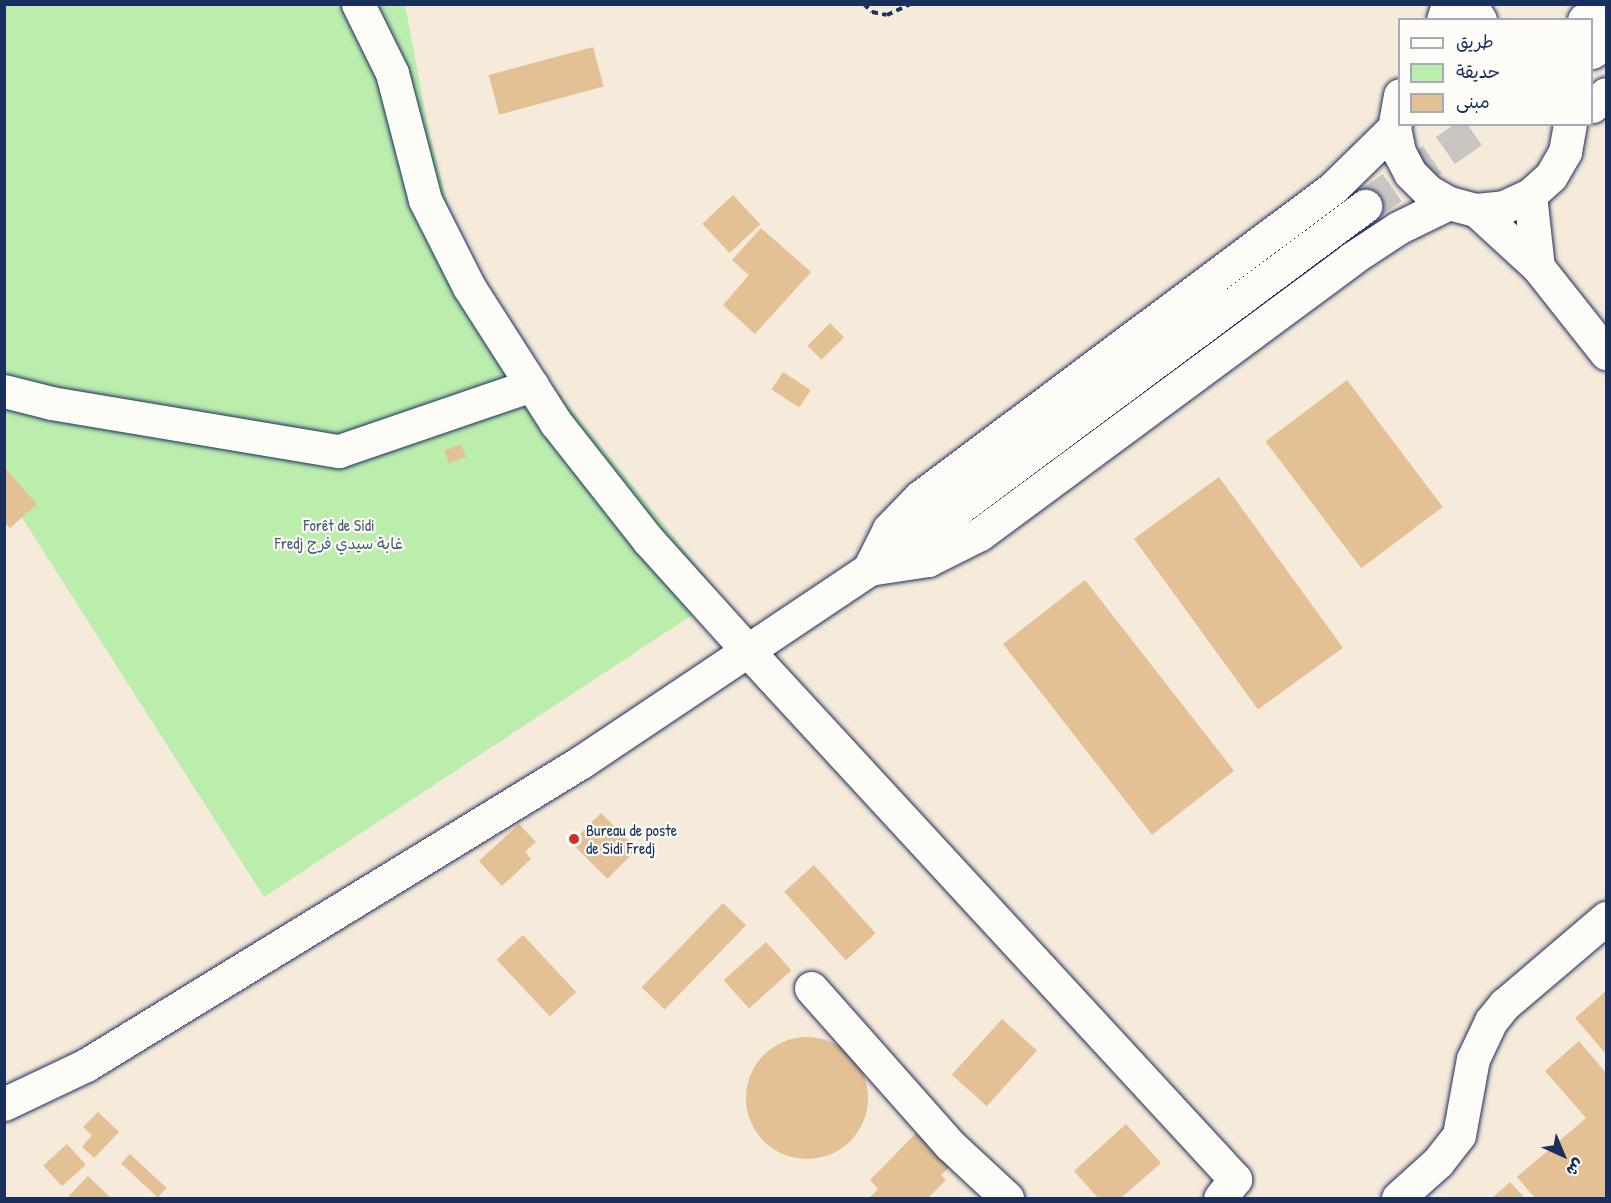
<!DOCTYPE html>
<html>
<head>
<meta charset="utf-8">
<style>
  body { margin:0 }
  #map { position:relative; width:1611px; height:1203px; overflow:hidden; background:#f6eada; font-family:"Patrick Hand","Playpen Sans Arabic",sans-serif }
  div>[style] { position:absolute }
  .green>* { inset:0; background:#bbedad }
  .building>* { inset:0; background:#e4c095; transform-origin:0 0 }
  .round { border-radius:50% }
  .major-tunnel>* { height:33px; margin-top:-16.5px; transform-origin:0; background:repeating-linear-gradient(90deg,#cac5c1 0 33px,transparent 0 49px) }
  .path>* { height:4px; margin-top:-2px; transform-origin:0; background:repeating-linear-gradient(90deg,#1b2f5e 0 6px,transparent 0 10.5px) }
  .roads { filter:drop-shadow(0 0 2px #1b2f5e) drop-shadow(0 0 2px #1b2f5e) }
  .minor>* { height:33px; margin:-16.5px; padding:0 16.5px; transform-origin:16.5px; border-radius:16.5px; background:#fdfcf7 }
  .major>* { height:33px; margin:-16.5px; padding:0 16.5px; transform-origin:16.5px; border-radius:16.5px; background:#fdfcf7 }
  .dots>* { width:16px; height:16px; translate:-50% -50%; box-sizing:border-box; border:3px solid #fdfcf7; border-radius:50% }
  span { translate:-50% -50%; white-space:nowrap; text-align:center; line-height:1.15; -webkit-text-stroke:4.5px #fdfcf7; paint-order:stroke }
  .park-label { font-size:16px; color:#435e72 }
  .poi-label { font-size:16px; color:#1b2f5e }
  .left { translate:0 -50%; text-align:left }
  .frame { position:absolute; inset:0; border:6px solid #1b2f5e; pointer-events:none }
  .legend { position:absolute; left:1398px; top:18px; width:195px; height:108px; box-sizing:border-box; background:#fdfcf7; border:2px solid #a3aaba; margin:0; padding:8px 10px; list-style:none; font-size:18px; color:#1b2f5e }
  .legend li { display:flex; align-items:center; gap:12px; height:30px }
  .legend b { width:30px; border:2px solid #a3aaba }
  .north { position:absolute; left:1533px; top:1125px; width:60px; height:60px; -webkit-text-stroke:4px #fdfcf7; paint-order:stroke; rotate:136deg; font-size:16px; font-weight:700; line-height:24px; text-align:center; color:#1b2f5e }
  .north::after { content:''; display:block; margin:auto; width:21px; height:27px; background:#1b2f5e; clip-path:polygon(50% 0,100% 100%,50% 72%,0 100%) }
</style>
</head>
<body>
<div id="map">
  <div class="green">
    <i style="clip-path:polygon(5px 5px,405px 5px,429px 131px,456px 236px,537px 366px,721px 596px,264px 897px,5px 491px)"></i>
  </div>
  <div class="building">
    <i style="left:593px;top:47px;width:41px;height:108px;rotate:75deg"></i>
    <i style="left:733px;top:195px;width:40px;height:42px;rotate:47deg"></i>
    <i style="clip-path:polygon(761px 228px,811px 272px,755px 334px,723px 305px,749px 275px,732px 260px)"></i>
    <i style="left:830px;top:323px;width:20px;height:32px;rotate:45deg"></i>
    <i style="left:783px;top:372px;width:33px;height:21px;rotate:33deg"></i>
    <i style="left:1347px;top:380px;width:159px;height:102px;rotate:53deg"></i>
    <i style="left:461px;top:444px;width:14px;height:18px;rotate:69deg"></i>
    <i style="clip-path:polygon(4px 467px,37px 504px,10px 528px,4px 522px)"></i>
    <i style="left:1219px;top:477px;width:211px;height:105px;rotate:54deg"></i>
    <i style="left:1085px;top:580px;width:242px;height:104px;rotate:52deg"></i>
    <i style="left:601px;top:813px;width:51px;height:42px;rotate:45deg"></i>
    <i style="clip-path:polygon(519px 824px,536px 842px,525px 852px,531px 859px,502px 886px,479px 861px)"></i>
    <i style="left:814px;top:865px;width:92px;height:40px;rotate:48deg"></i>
    <i style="left:723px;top:903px;width:32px;height:117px;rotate:44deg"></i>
    <i style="left:523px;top:935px;width:78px;height:36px;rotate:47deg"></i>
    <i style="left:766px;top:942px;width:38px;height:57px;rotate:48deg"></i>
    <i style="clip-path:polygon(1606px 991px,1606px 1054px,1575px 1018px)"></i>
    <i style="left:1002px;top:1019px;width:47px;height:75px;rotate:42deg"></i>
    <i class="round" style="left:746px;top:1037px;width:122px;height:122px"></i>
    <i style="clip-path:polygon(1579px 1041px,1606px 1073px,1606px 1198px,1535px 1198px,1517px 1177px,1586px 1118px,1545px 1071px)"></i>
    <i style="clip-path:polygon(98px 1112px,119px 1132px,94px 1158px,82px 1147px,92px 1135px,83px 1127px)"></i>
    <i style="clip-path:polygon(926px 1123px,960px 1157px,941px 1175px,946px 1180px,928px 1198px,869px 1198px,878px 1189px,870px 1180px)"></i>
    <i style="clip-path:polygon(1126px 1124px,1161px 1163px,1121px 1198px,1098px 1198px,1074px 1171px)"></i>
    <i style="left:67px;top:1144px;width:28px;height:32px;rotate:48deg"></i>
    <i style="left:130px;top:1154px;width:50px;height:13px;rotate:43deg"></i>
    <i style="clip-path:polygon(88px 1176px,110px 1197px,67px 1198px)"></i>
    <i style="clip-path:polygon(1510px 1182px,1525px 1198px,1492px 1198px)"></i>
  </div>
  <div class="major-tunnel">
    <i style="left:1365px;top:206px;width:144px;rotate:-34.8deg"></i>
  </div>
  <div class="path">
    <i style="left:864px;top:4px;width:11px;rotate:45deg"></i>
    <i style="left:872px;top:12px;width:15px;rotate:11deg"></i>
    <i style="left:887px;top:15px;width:26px;rotate:-25deg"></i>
  </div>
  <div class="roads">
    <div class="minor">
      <i style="left:358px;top:4px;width:77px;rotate:63.8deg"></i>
      <i style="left:392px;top:73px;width:131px;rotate:75.4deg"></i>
      <i style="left:425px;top:200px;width:97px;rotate:63.2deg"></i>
      <i style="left:469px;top:287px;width:161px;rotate:57.4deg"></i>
      <i style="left:556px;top:423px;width:150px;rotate:51.8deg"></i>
      <i style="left:649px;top:541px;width:147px;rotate:48deg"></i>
      <i style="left:747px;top:650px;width:720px;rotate:47.31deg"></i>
      <i style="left:1235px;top:1179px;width:24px;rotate:128deg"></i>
      <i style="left:1470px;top:4px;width:19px;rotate:58deg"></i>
      <i style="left:1443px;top:20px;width:17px;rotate:-73deg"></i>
      <i style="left:1530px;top:195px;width:72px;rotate:83.7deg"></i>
      <i style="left:1476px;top:210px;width:84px;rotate:42.6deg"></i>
      <i style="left:1538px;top:267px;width:110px;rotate:51.7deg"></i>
      <i style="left:4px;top:391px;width:49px;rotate:14.3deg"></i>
      <i style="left:51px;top:403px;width:292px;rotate:9.5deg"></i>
      <i style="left:339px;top:451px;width:204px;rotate:-18.9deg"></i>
      <i style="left:811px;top:988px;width:210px;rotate:48.5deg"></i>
      <i style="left:950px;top:1145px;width:78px;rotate:42.9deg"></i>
      <i style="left:1398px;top:1198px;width:54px;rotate:-42deg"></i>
      <i style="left:1438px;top:1162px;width:34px;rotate:-52deg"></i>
      <i style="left:1459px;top:1135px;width:77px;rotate:-79.6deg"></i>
      <i style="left:1473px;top:1059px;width:42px;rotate:-64.7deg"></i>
      <i style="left:1491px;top:1021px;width:22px;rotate:-51deg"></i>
      <i style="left:1505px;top:1004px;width:133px;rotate:-40.4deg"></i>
    </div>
    <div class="major">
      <i style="left:1584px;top:20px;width:25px;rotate:-29deg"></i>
      <i style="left:1592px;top:52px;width:17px;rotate:-33deg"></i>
      <i style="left:1400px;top:95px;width:34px;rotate:100deg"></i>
      <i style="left:1394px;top:128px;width:25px;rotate:78deg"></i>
      <i style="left:1399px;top:152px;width:24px;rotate:62deg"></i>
      <i style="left:1410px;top:173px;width:25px;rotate:45deg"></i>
      <i style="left:1428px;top:191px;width:24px;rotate:30deg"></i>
      <i style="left:1449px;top:203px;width:28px;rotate:15deg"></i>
      <i style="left:1476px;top:210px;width:28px;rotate:-6deg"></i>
      <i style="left:1504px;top:207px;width:29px;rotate:-25deg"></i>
      <i style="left:1530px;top:195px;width:28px;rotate:-42deg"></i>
      <i style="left:1551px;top:176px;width:28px;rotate:-60deg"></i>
      <i style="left:1565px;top:152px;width:28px;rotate:-80deg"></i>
      <i style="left:1592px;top:106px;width:18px;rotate:-41deg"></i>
      <i style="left:1394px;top:128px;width:86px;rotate:135.5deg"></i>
      <i style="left:1333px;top:188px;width:516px;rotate:143.2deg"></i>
      <i style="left:920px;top:497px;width:45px;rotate:134.1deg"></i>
      <i style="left:889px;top:529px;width:45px;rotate:116.6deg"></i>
      <i style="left:869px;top:569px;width:60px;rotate:-8.7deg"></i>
      <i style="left:928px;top:560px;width:58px;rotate:-26.6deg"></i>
      <i style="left:980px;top:534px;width:462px;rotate:-36.5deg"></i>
      <i style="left:1351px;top:259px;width:56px;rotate:-33.4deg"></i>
      <i style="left:1398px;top:228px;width:57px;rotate:-26.1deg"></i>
      <i style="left:4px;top:1104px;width:91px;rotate:-25.4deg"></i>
      <i style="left:86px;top:1065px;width:580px;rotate:-31.47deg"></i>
      <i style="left:581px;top:762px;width:437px;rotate:-33.8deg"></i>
      <i style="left:944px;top:519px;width:525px;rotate:-36.63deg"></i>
    </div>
  </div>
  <div class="dots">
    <i style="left:574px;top:839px;background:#c8321e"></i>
  </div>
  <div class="park-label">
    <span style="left:339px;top:534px">Forêt de Sidi<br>Fredj غابة سيدي فرج</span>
  </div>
  <div class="poi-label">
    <span class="left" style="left:586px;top:839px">Bureau de poste<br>de Sidi Fredj</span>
  </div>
  <div class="frame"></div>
  <ul class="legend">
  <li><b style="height:8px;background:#fdfcf7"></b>طريق</li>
  <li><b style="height:16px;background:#bbedad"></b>حديقة</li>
  <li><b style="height:16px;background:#e4c095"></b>مبنى</li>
  </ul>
  <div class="north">ش</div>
</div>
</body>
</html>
